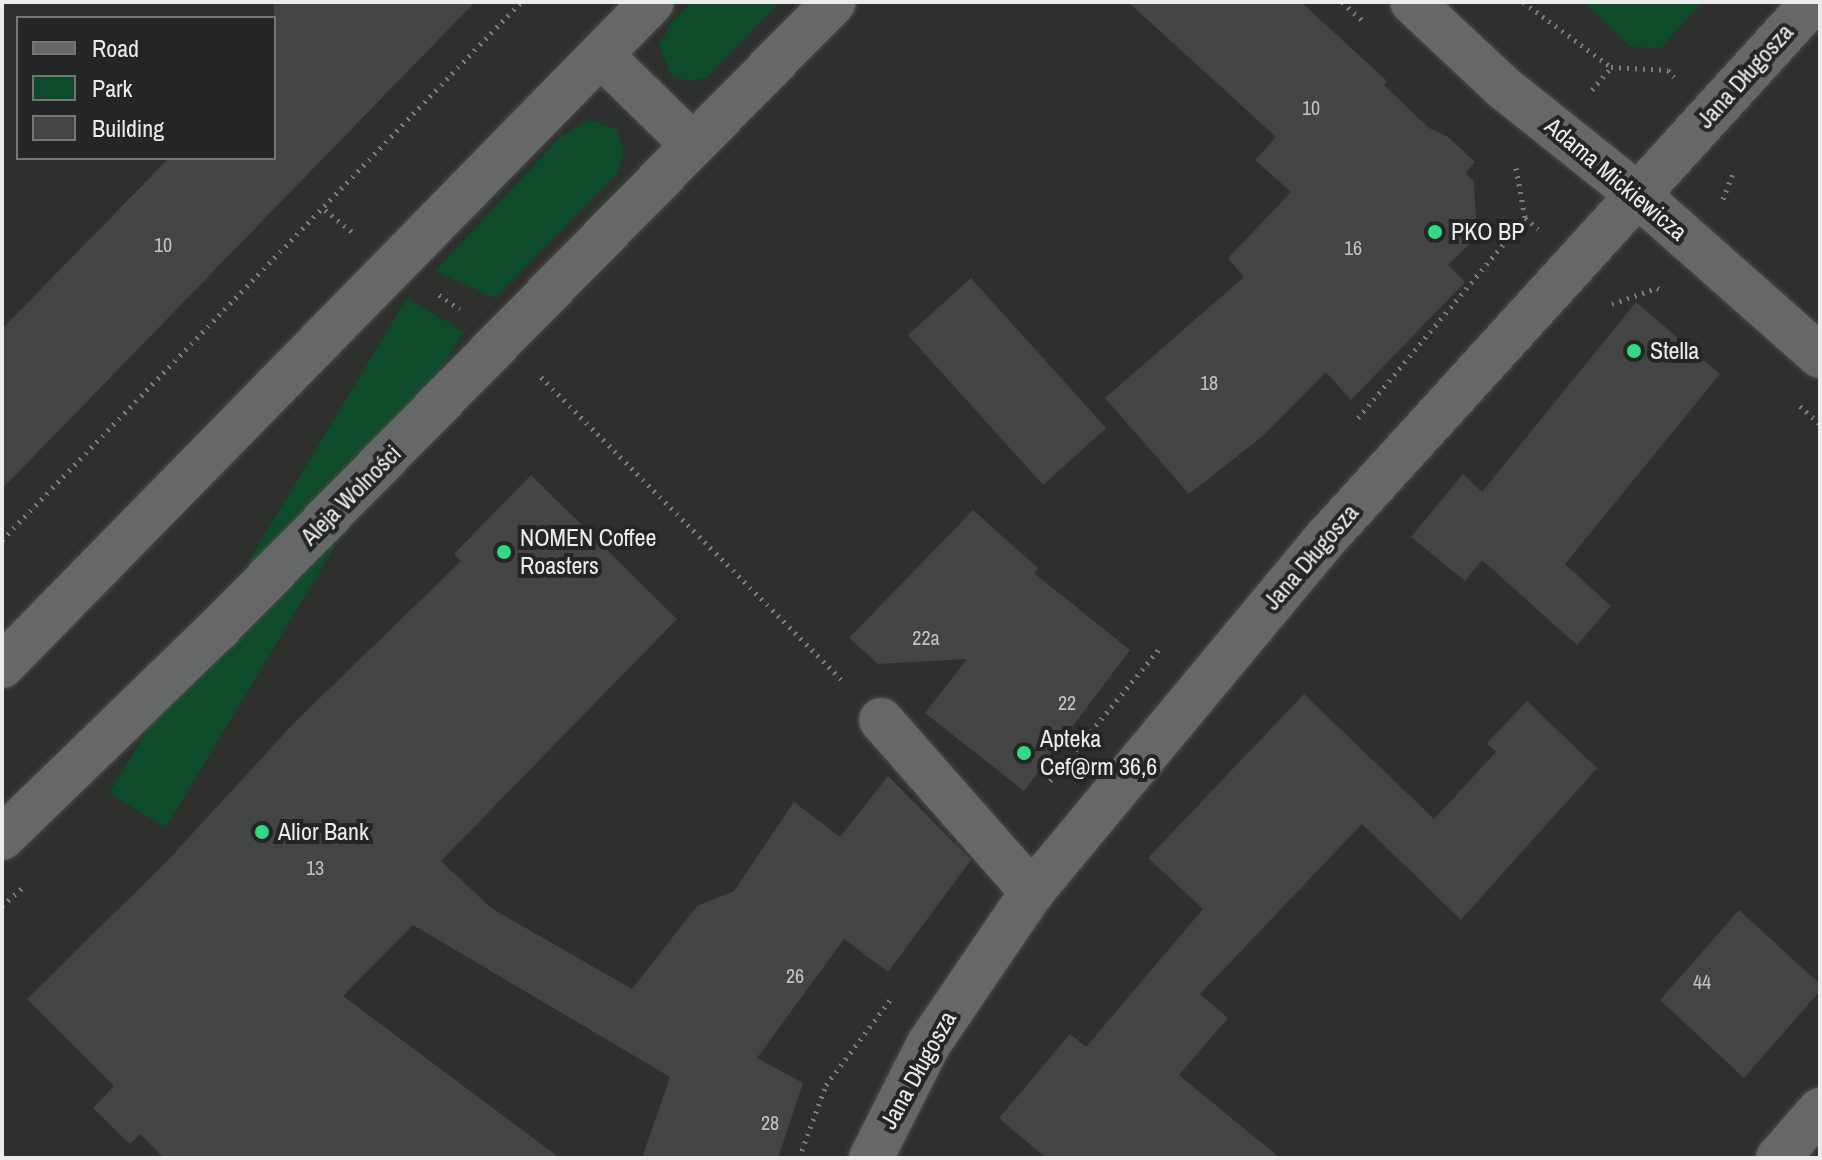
<!DOCTYPE html>
<html>
<head>
<meta charset="utf-8">
<style>
  body { margin:0 }
  #map { position:relative; width:1822px; height:1160px; overflow:hidden; background:#2e302e; font-family:"Archivo Narrow",sans-serif }
  div>[style] { position:absolute }
  .green>* { inset:0; background:#0d4b2a; transform-origin:0 0 }
  .building>* { inset:0; background:#424543; transform-origin:0 0 }
  .path>* { height:5px; margin-top:-2.5px; transform-origin:0; background:repeating-linear-gradient(90deg,#7a7c7a 0 2px,transparent 0 8px) }
  .roads { filter:drop-shadow(0 0 2px #494b4a) drop-shadow(0 0 2px #494b4a) }
  .minor>* { height:44px; margin:-22px; padding:0 22px; transform-origin:22px; border-radius:22px; background:#656866 }
  .dots>* { width:22px; height:22px; translate:-50% -50%; box-sizing:border-box; border:4px solid #242625; border-radius:50% }
  span { translate:-50% -50%; white-space:nowrap; text-align:center; line-height:1.15; -webkit-text-stroke:8px #242625; paint-order:stroke }
  .number-label { font-size:20px; color:#c1c3c2 }
  .number-label span { -webkit-text-stroke-width:0 }
  .street-label { font-size:24px; color:#ebedec }
  .poi-label { font-size:24px; color:#ebedec }
  .left { translate:0 -50%; text-align:left }
  .frame { position:absolute; inset:0; border:4px solid #ebedec; pointer-events:none }
  .legend { position:absolute; left:16px; top:16px; width:260px; height:144px; box-sizing:border-box; background:#242625; border:2px solid #747675; margin:0; padding:10px 14px; list-style:none; font-size:24px; color:#ebedec }
  .legend li { display:flex; align-items:center; gap:16px; height:40px }
  .legend b { width:40px; border:2px solid #747675 }
</style>
</head>
<body>
<div id="map">
  <div class="green">
    <i style="clip-path:polygon(692px 2px,780px 2px,706px 78px,689px 81px,672px 76px,659px 47px,670px 24px)"></i>
    <i style="clip-path:polygon(1570px 2px,1702px 2px,1661px 48px,1630px 47px,1588px 5px)"></i>
    <i style="clip-path:polygon(590px 120px,617px 130px,624px 152px,618px 173px,495px 298px,435px 271px,561px 136px)"></i>
    <i style="left:407px;top:298px;width:66px;height:578px;rotate:31deg"></i>
  </div>
  <div class="building">
    <i style="clip-path:polygon(274px 2px,475px 2px,2px 489px,2px 329px,169px 158px,274px 158px)"></i>
    <i style="clip-path:polygon(1128px 2px,1301px 2px,1387px 81px,1384px 85px,1429px 128px,1448px 137px,1475px 162px,1466px 173px,1474px 182px,1477px 237px,1448px 265px,1465px 282px,1351px 400px,1326px 372px,1263px 436px,1189px 494px,1105px 398px,1244px 277px,1228px 258px,1291px 192px,1255px 160px,1276px 137px)"></i>
    <i style="left:971px;top:278px;width:202px;height:85px;rotate:48deg"></i>
    <i style="clip-path:polygon(1636px 302px,1720px 374px,1565px 564px,1611px 606px,1577px 645px,1482px 560px,1465px 581px,1411px 537px,1463px 474px,1482px 492px)"></i>
    <i style="clip-path:polygon(531px 475px,677px 619px,441px 861px,491px 908px,632px 989px,697px 906px,734px 891px,794px 802px,840px 837px,888px 776px,971px 860px,888px 972px,844px 939px,757px 1058px,803px 1083px,778px 1158px,642px 1158px,670px 1077px,413px 925px,343px 996px,560px 1158px,164px 1158px,140px 1134px,130px 1144px,93px 1108px,114px 1086px,27px 999px,169px 859px,294px 723px,461px 561px,454px 554px)"></i>
    <i style="clip-path:polygon(973px 510px,1038px 568px,1034px 573px,1130px 650px,1024px 791px,925px 713px,967px 659px,878px 664px,849px 638px)"></i>
    <i style="clip-path:polygon(1304px 694px,1434px 819px,1496px 752px,1487px 743px,1527px 701px,1597px 768px,1461px 920px,1362px 824px,1200px 994px,1228px 1018px,1179px 1075px,1280px 1158px,1046px 1158px,999px 1118px,1070px 1034px,1086px 1047px,1203px 909px,1148px 858px)"></i>
    <i style="clip-path:polygon(1739px 910px,1820px 984px,1820px 991px,1744px 1078px,1660px 1000px)"></i>
  </div>
  <div class="path">
    <i style="left:1342px;top:2px;width:27px;rotate:42deg"></i>
    <i style="left:1523px;top:2px;width:109px;rotate:36.5deg"></i>
    <i style="left:1611px;top:67px;width:57px;rotate:3deg"></i>
    <i style="left:1668px;top:70px;width:9px;rotate:49deg"></i>
    <i style="left:1592px;top:90px;width:30px;rotate:-50deg"></i>
    <i style="left:1516px;top:168px;width:51px;rotate:79.8deg"></i>
    <i style="left:1723px;top:199px;width:28px;rotate:-69deg"></i>
    <i style="left:325px;top:210px;width:36px;rotate:39deg"></i>
    <i style="left:439px;top:295px;width:25px;rotate:34deg"></i>
    <i style="left:1612px;top:304px;width:48px;rotate:-19.6deg"></i>
    <i style="left:1657px;top:288px;width:7px;rotate:27deg"></i>
    <i style="left:541px;top:377px;width:430px;rotate:45.2deg"></i>
    <i style="left:1800px;top:406px;width:27px;rotate:42deg"></i>
    <i style="left:1358px;top:418px;width:261px;rotate:-50.1deg"></i>
    <i style="left:1525px;top:218px;width:17px;rotate:40deg"></i>
    <i style="left:2px;top:540px;width:748px;rotate:-46.03deg"></i>
    <i style="left:1050px;top:781px;width:174px;rotate:-50.4deg"></i>
    <i style="left:2px;top:906px;width:27px;rotate:-42deg"></i>
    <i style="left:799px;top:1158px;width:78px;rotate:-69.7deg"></i>
    <i style="left:826px;top:1085px;width:111px;rotate:-53deg"></i>
  </div>
  <div class="roads">
    <div class="minor">
      <i style="left:1412px;top:2px;width:126px;rotate:43.1deg"></i>
      <i style="left:1504px;top:88px;width:171px;rotate:38.6deg"></i>
      <i style="left:1638px;top:195px;width:243px;rotate:41.5deg"></i>
      <i style="left:601px;top:55px;width:129px;rotate:44.4deg"></i>
      <i style="left:2px;top:666px;width:929px;rotate:-45.61deg"></i>
      <i style="left:881px;top:720px;width:229px;rotate:48.7deg"></i>
      <i style="left:2px;top:838px;width:299px;rotate:-44.1deg"></i>
      <i style="left:217px;top:630px;width:880px;rotate:-45.51deg"></i>
      <i style="left:871px;top:1158px;width:127px;rotate:-63.2deg"></i>
      <i style="left:928px;top:1045px;width:185px;rotate:-55.8deg"></i>
      <i style="left:1032px;top:892px;width:462px;rotate:-50.3deg"></i>
      <i style="left:1327px;top:537px;width:723px;rotate:-47.75deg"></i>
      <i style="left:1778px;top:1158px;width:64px;rotate:-48.8deg"></i>
    </div>
  </div>
  <div class="dots">
    <i style="left:1435px;top:232px;background:#32d882"></i>
    <i style="left:1634px;top:351px;background:#32d882"></i>
    <i style="left:504px;top:552px;background:#32d882"></i>
    <i style="left:1024px;top:753px;background:#32d882"></i>
    <i style="left:262px;top:832px;background:#32d882"></i>
  </div>
  <div class="number-label">
    <span style="left:1311px;top:107px">10</span>
    <span style="left:163px;top:244px">10</span>
    <span style="left:1353px;top:247px">16</span>
    <span style="left:1209px;top:382px">18</span>
    <span style="left:926px;top:637px">22a</span>
    <span style="left:1067px;top:702px">22</span>
    <span style="left:315px;top:867px">13</span>
    <span style="left:795px;top:975px">26</span>
    <span style="left:1702px;top:981px">44</span>
    <span style="left:770px;top:1122px">28</span>
  </div>
  <div class="street-label">
    <span style="left:1745px;top:76px;rotate:-48deg">Jana Długosza</span>
    <span style="left:1616px;top:179px;rotate:40deg">Adama Mickiewicza</span>
    <span style="left:351px;top:495px;rotate:-45deg">Aleja Wolności</span>
    <span style="left:1311px;top:557px;rotate:-49deg">Jana Długosza</span>
    <span style="left:918px;top:1070px;rotate:-61deg">Jana Długosza</span>
  </div>
  <div class="poi-label">
    <span class="left" style="left:1451px;top:232px">PKO BP</span>
    <span class="left" style="left:1650px;top:351px">Stella</span>
    <span class="left" style="left:520px;top:552px">NOMEN Coffee<br>Roasters</span>
    <span class="left" style="left:1040px;top:753px">Apteka<br>Cef@rm 36,6</span>
    <span class="left" style="left:278px;top:832px">Alior Bank</span>
  </div>
  <div class="frame"></div>
  <ul class="legend">
  <li><b style="height:10px;background:#656866"></b>Road</li>
  <li><b style="height:22px;background:#0d4b2a"></b>Park</li>
  <li><b style="height:22px;background:#424543"></b>Building</li>
  </ul>
</div>
</body>
</html>
